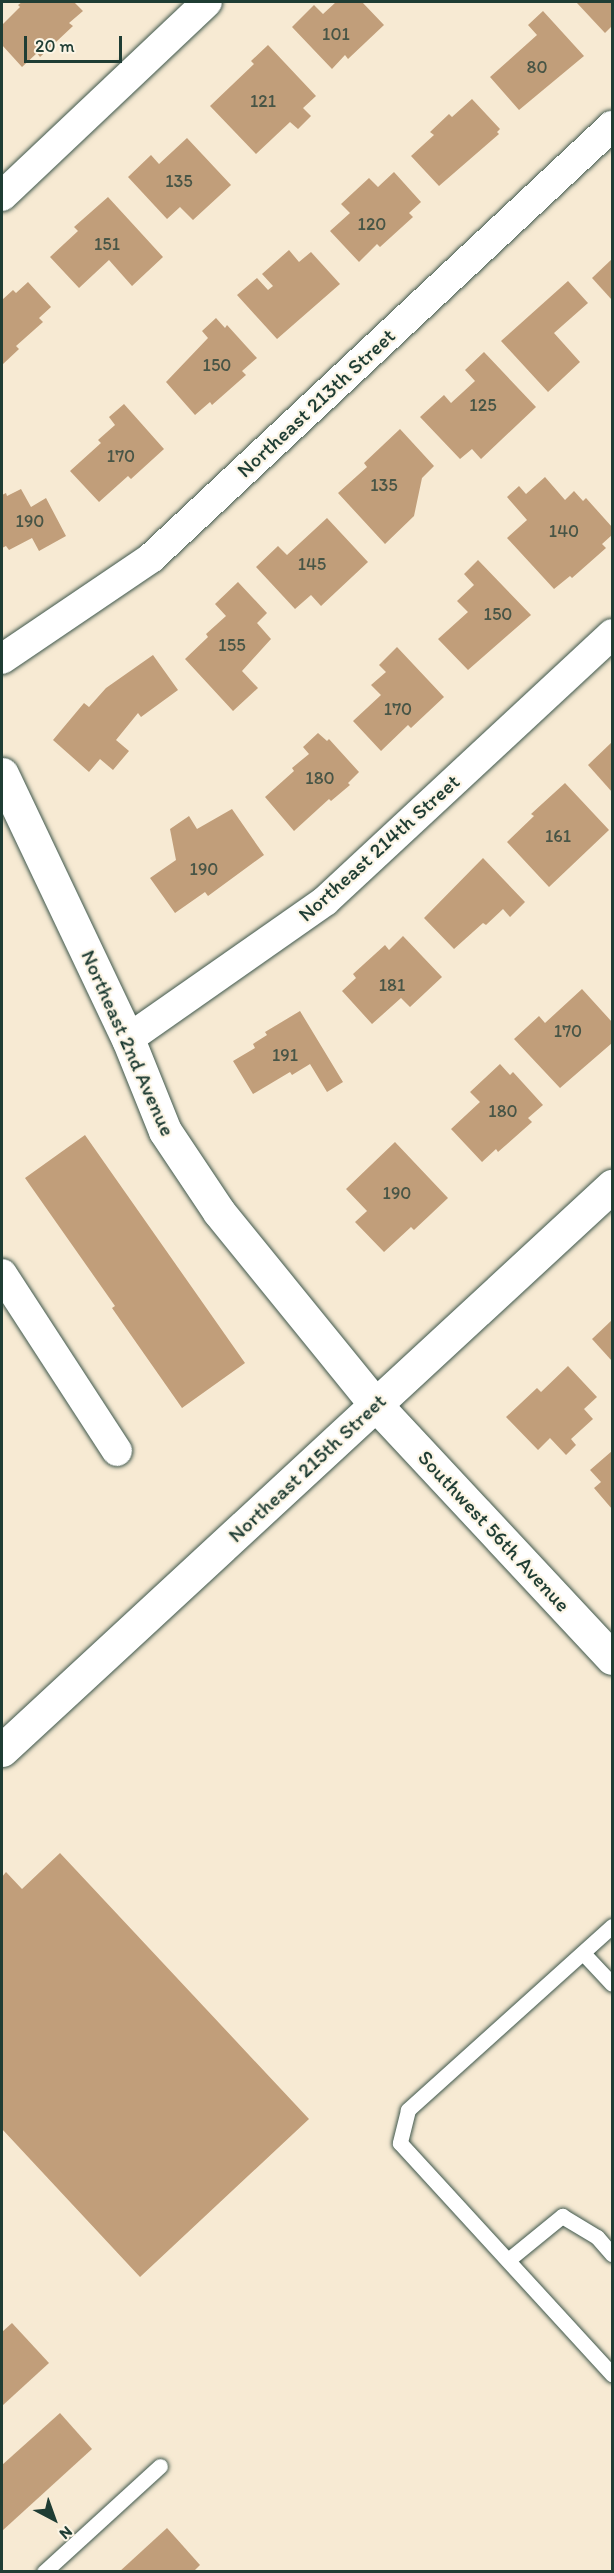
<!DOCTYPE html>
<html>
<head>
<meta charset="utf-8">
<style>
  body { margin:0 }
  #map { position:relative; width:614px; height:2573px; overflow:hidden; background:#f7ead3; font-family:Itim,sans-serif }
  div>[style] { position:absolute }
  .building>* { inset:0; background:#c19e7a }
  .roads { filter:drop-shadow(0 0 2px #3f574c) drop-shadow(0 0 2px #3f574c) }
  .service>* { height:15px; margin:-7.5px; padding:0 7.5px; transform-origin:7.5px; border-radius:7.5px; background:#fff }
  .minor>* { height:30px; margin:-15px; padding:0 15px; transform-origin:15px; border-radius:15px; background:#fff }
  .tertiary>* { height:33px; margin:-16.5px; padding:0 16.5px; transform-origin:16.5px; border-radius:16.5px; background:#fff }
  span { translate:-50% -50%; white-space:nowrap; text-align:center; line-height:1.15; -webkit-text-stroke:4.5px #fcf5e5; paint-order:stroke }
  .number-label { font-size:18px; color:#485546 }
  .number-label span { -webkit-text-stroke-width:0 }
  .street-label { font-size:21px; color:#1f3d34 }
  .frame { position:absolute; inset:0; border:3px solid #1f3d34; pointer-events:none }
  .north { position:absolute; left:24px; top:2489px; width:60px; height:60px; -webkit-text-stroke:4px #fcf5e5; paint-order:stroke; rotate:139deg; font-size:16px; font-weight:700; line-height:24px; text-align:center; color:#1f3d34 }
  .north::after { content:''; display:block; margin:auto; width:21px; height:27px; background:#1f3d34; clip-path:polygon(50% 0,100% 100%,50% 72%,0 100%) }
  .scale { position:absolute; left:24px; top:36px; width:98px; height:27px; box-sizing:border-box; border:3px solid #1f3d34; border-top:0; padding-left:8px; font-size:18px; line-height:21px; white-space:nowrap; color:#1f3d34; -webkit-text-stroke:4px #fcf5e5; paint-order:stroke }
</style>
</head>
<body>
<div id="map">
  <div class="building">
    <i style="clip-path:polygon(22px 2px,74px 2px,83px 11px,69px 23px,73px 26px,40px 57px,37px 53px,22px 67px,2px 45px,2px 25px,20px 7px,18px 5px)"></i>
    <i style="clip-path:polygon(336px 2px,362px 2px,384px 25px,348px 59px,345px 55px,332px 69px,292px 27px,314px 5px,323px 14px)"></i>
    <i style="clip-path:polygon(576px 2px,612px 2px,612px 26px,605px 33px)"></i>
    <i style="clip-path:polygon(543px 11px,584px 56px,519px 110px,490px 77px,537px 35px,528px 25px)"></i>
    <i style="clip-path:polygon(268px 45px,316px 96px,303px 108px,311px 116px,298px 129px,290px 122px,256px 154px,210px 106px,254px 64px,251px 61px)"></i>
    <i style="clip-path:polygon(472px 99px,500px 129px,497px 132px,499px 134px,439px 186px,411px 156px,434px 135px,430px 132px,449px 114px,452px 117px)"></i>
    <i style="clip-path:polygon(187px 138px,231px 185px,193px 220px,180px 207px,167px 219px,128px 177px,151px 155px,159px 164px)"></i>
    <i style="clip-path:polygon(394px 172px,421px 202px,409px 213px,413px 217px,380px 247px,377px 244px,359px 262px,330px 231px,350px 213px,341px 204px,369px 178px,378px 187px)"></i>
    <i style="clip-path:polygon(108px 197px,163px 257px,132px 286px,109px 260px,79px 288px,50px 257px,78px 231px,74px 227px)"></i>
    <i style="clip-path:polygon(289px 250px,299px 262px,311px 252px,340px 284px,277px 339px,237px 295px,257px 278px,268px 290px,273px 286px,262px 274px)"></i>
    <i style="clip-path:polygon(612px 259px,612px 300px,592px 278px)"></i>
    <i style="clip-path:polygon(568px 281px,588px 303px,554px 333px,580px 362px,548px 392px,501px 341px)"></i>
    <i style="clip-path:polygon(28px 282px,51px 307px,39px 318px,43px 322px,16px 346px,19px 349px,2px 365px,2px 300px,13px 290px,16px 293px)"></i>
    <i style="clip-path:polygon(216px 318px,225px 328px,227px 325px,257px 358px,242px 371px,246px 375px,212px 405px,210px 402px,195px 415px,166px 382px,208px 338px,202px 331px)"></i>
    <i style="clip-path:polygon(484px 352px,536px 407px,481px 459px,472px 449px,460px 459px,420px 417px,444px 395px,451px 403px,475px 381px,465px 370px)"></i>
    <i style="clip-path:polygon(124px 404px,164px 449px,131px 479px,128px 476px,99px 502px,70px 471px,101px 443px,98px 440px,115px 425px,109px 417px)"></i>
    <i style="clip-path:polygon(400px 429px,434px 466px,422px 478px,414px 516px,385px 544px,338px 493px,367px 467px,364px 463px)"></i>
    <i style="clip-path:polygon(545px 477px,565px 500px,574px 491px,583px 501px,586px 498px,612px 527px,612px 535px,602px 544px,606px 548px,572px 578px,570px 576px,554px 589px,507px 538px,527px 520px,507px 497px,519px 486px,526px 494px)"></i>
    <i style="clip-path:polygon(21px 489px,31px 507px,46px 498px,66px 536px,39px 551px,32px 538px,9px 550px,6px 546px,2px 548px,2px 495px,6px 493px,7px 496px)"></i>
    <i style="clip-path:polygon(327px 518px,368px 562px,321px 606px,311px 595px,295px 609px,256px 567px,278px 546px,287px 555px)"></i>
    <i style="clip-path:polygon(478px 560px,531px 615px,468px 670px,438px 639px,468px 612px,457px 601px,474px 585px,464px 574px)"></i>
    <i style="clip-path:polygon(238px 582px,267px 613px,257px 623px,271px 639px,242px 671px,258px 688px,233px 711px,185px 659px,208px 637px,206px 634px,226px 616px,215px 604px)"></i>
    <i style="clip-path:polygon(397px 647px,444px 697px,411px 728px,408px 725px,381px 751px,353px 721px,381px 695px,371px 685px,386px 672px,379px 665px)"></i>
    <i style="clip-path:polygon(153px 655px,178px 690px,141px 717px,138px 713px,116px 740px,129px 751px,113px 770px,100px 759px,89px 772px,53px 740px,84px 703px,89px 707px,106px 688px)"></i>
    <i style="clip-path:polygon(318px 733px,327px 741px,329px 739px,359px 772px,348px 783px,350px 785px,331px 801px,329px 799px,294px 831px,265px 797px,294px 771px,292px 768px,309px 754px,303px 747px)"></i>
    <i style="clip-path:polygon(612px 742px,612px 792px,588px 765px)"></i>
    <i style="clip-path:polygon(565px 783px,609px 830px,549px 887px,507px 842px,534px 816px,531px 814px)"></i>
    <i style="clip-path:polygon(232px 809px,264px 855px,208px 896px,205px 892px,175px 913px,150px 878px,176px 860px,170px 829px,189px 816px,197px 829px)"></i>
    <i style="clip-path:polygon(483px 858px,525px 902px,510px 917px,503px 909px,486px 925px,483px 923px,454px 949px,424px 918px)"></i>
    <i style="clip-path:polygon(403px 936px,442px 977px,410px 1007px,401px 998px,372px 1024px,342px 991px,356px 978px,353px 974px,385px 945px,389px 950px)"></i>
    <i style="clip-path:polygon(582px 989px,612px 1022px,612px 1043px,560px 1088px,514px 1039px,539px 1016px,545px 1023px)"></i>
    <i style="clip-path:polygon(300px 1011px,343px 1082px,327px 1092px,310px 1064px,292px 1075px,290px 1072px,253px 1094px,233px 1061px,255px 1048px,253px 1044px,267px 1035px,265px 1032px)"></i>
    <i style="clip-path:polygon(500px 1064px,510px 1075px,513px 1072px,543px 1105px,528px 1118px,532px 1122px,498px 1152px,496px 1149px,482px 1162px,451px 1129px,480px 1102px,470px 1092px)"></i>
    <i style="clip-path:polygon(85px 1135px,245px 1363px,182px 1408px,112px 1308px,115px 1306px,25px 1178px)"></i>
    <i style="clip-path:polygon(395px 1142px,448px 1198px,414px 1230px,411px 1227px,384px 1252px,355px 1222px,367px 1211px,346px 1189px)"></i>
    <i style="clip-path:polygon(612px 1320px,612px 1361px,592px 1339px)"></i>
    <i style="clip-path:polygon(568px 1366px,597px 1397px,584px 1409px,593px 1419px,571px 1439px,576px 1445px,566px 1455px,550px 1438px,538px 1450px,506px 1417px,537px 1388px,541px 1392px)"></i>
    <i style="clip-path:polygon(612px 1451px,612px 1509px,594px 1488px,601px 1482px,590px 1470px)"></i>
    <i style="clip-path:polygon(60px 1853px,309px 2119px,140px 2277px,2px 2129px,2px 1877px,6px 1872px,22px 1889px)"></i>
    <i style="clip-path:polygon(12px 2323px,49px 2363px,2px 2406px,2px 2332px)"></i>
    <i style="clip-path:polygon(60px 2413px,92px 2449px,2px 2531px,2px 2465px)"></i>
    <i style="clip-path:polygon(167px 2528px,200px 2565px,193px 2572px,119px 2572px)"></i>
  </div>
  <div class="roads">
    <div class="service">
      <i style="left:612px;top:1926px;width:275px;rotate:138deg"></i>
      <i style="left:408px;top:2110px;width:34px;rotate:104deg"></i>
      <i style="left:400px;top:2143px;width:314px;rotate:47.5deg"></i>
      <i style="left:583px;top:1953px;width:42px;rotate:46.9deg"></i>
      <i style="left:508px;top:2260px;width:70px;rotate:-39.2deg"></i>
      <i style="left:562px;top:2216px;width:41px;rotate:31deg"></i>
      <i style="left:597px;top:2237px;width:23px;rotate:49deg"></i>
      <i style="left:44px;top:2572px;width:157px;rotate:-42.4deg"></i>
    </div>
    <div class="minor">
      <i style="left:2px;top:196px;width:282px;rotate:-43.4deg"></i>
      <i style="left:2px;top:659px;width:180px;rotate:-34.1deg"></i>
      <i style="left:151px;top:558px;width:632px;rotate:-43.14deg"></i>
      <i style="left:128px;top:1039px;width:241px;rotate:-35deg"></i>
      <i style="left:325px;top:901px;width:392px;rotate:-42.9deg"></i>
      <i style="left:2px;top:1274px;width:211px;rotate:57deg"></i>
    </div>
    <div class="tertiary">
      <i style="left:2px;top:774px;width:293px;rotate:64.6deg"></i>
      <i style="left:128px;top:1039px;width:99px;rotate:68.1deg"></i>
      <i style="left:165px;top:1131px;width:97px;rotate:56.3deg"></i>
      <i style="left:219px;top:1212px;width:249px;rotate:50.9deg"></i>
      <i style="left:376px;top:1405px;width:346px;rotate:47deg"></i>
      <i style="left:2px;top:1750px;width:831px;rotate:-42.76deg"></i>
    </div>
  </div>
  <div class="number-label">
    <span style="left:336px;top:34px">101</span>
    <span style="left:537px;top:67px">80</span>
    <span style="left:263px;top:101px">121</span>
    <span style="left:179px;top:181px">135</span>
    <span style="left:372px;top:224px">120</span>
    <span style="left:107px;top:244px">151</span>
    <span style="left:217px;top:365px">150</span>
    <span style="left:483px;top:405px">125</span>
    <span style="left:121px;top:456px">170</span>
    <span style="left:384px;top:485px">135</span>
    <span style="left:30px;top:521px">190</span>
    <span style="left:564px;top:531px">140</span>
    <span style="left:312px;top:564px">145</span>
    <span style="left:498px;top:614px">150</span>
    <span style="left:232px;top:645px">155</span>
    <span style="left:398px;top:709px">170</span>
    <span style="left:320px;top:778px">180</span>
    <span style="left:558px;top:836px">161</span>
    <span style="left:204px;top:869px">190</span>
    <span style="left:392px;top:985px">181</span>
    <span style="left:568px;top:1031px">170</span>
    <span style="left:285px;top:1055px">191</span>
    <span style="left:503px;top:1111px">180</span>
    <span style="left:397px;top:1193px">190</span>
  </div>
  <div class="street-label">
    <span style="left:316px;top:403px;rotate:-43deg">Northeast 213th Street</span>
    <span style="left:379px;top:848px;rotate:-42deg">Northeast 214th Street</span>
    <span style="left:128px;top:1043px;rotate:66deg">Northeast 2nd Avenue</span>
    <span style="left:307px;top:1468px;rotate:-43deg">Northeast 215th Street</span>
    <span style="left:494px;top:1531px;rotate:47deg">Southwest 56th Avenue</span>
  </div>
  <div class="frame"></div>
  <div class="north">N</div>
  <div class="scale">20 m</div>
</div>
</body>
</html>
